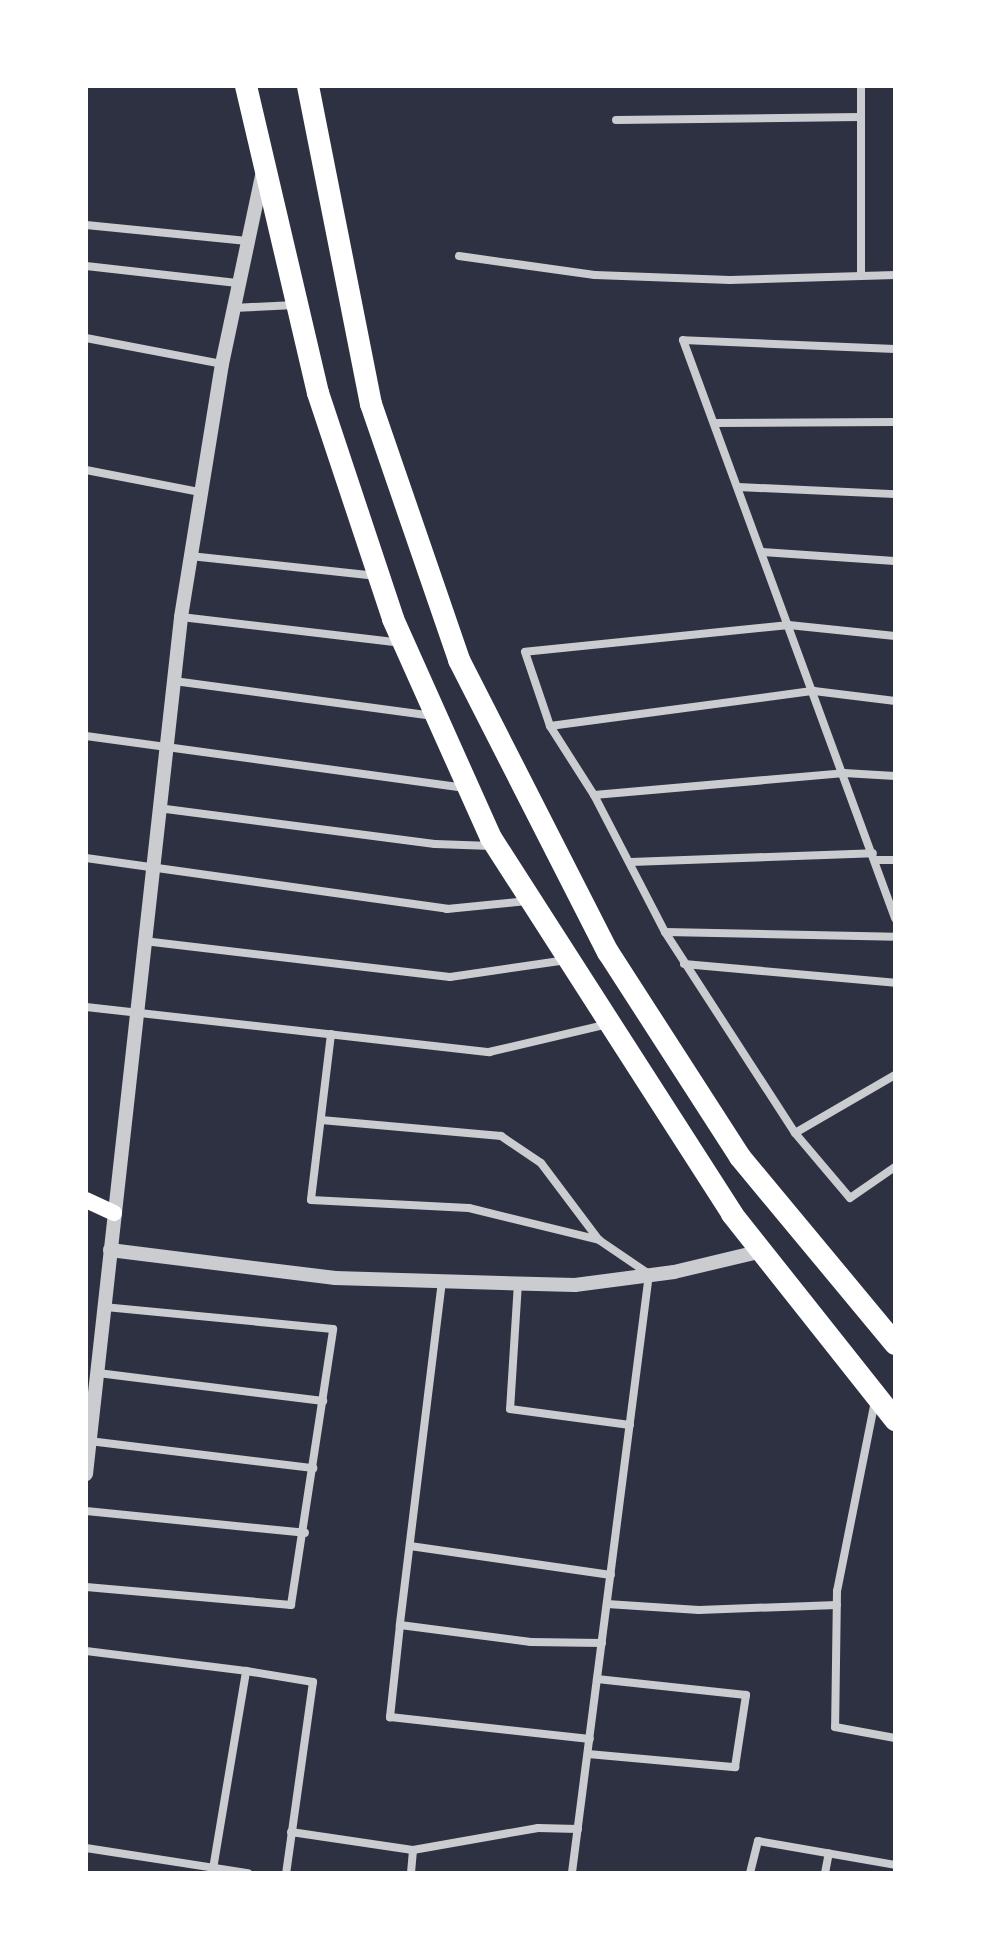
<!DOCTYPE html>
<html>
<head>
<meta charset="utf-8">
<style>
  body { margin:0 }
  #map { position:relative; width:981px; height:1959px; overflow:hidden; background:#2d3142; font-family:Jost,sans-serif }
  div>[style] { position:absolute }
  .minor>* { height:8px; margin:-4px; padding:0 4px; transform-origin:4px; border-radius:4px; background:#caccd0 }
  .tertiary>* { height:14px; margin:-7px; padding:0 7px; transform-origin:7px; border-radius:7px; background:#caccd0 }
  .secondary>* { height:16px; margin:-8px; padding:0 8px; transform-origin:8px; border-radius:8px; background:#fff }
  .trunk>* { height:22px; margin:-11px; padding:0 11px; transform-origin:11px; border-radius:11px; background:#fff }
  span { translate:-50% -50%; white-space:nowrap; text-align:center; line-height:1.15; -webkit-text-stroke:8px #fff; paint-order:stroke }
  .frame { position:absolute; inset:0; border:88px solid #fff; pointer-events:none }
</style>
</head>
<body>
<div id="map">
  <div class="minor">
    <i style="left:861px;top:86px;width:188px;rotate:90deg"></i>
    <i style="left:616px;top:120px;width:244px;rotate:-0.7deg"></i>
    <i style="left:86px;top:225px;width:162px;rotate:5.7deg"></i>
    <i style="left:459px;top:256px;width:137px;rotate:8deg"></i>
    <i style="left:595px;top:275px;width:135px;rotate:2.1deg"></i>
    <i style="left:730px;top:280px;width:165px;rotate:-1.7deg"></i>
    <i style="left:86px;top:266px;width:152px;rotate:6.4deg"></i>
    <i style="left:233px;top:308px;width:62px;rotate:-2.8deg"></i>
    <i style="left:86px;top:338px;width:138px;rotate:10.8deg"></i>
    <i style="left:895px;top:349px;width:212px;rotate:-177.6deg"></i>
    <i style="left:683px;top:340px;width:616px;rotate:69.86deg"></i>
    <i style="left:714px;top:423px;width:181px;rotate:-0.3deg"></i>
    <i style="left:86px;top:470px;width:115px;rotate:11deg"></i>
    <i style="left:738px;top:487px;width:157px;rotate:2.6deg"></i>
    <i style="left:762px;top:552px;width:133px;rotate:3.9deg"></i>
    <i style="left:190px;top:556px;width:188px;rotate:6.1deg"></i>
    <i style="left:181px;top:617px;width:223px;rotate:6.7deg"></i>
    <i style="left:895px;top:636px;width:107px;rotate:-174.1deg"></i>
    <i style="left:789px;top:625px;width:265px;rotate:174.2deg"></i>
    <i style="left:525px;top:652px;width:78px;rotate:71.3deg"></i>
    <i style="left:550px;top:726px;width:82px;rotate:57.5deg"></i>
    <i style="left:594px;top:795px;width:154px;rotate:62.6deg"></i>
    <i style="left:665px;top:932px;width:239px;rotate:57.1deg"></i>
    <i style="left:795px;top:1133px;width:85px;rotate:49.8deg"></i>
    <i style="left:850px;top:1198px;width:55px;rotate:-34.6deg"></i>
    <i style="left:174px;top:681px;width:260px;rotate:7.7deg"></i>
    <i style="left:550px;top:726px;width:266px;rotate:-7.6deg"></i>
    <i style="left:814px;top:691px;width:82px;rotate:7deg"></i>
    <i style="left:86px;top:736px;width:383px;rotate:7.8deg"></i>
    <i style="left:594px;top:795px;width:251px;rotate:-5deg"></i>
    <i style="left:844px;top:773px;width:51px;rotate:3.4deg"></i>
    <i style="left:158px;top:808px;width:279px;rotate:7.4deg"></i>
    <i style="left:435px;top:844px;width:57px;rotate:2deg"></i>
    <i style="left:86px;top:858px;width:365px;rotate:8deg"></i>
    <i style="left:447px;top:909px;width:80px;rotate:-5.7deg"></i>
    <i style="left:876px;top:860px;width:19px"></i>
    <i style="left:631px;top:862px;width:242px;rotate:-2.1deg"></i>
    <i style="left:665px;top:932px;width:230px;rotate:1.2deg"></i>
    <i style="left:144px;top:941px;width:308px;rotate:6.7deg"></i>
    <i style="left:450px;top:977px;width:118px;rotate:-8.3deg"></i>
    <i style="left:684px;top:964px;width:212px;rotate:5.1deg"></i>
    <i style="left:86px;top:1007px;width:406px;rotate:6.4deg"></i>
    <i style="left:489px;top:1052px;width:122px;rotate:-13.2deg"></i>
    <i style="left:331px;top:1034px;width:167px;rotate:96.9deg"></i>
    <i style="left:311px;top:1200px;width:158px;rotate:2.9deg"></i>
    <i style="left:469px;top:1208px;width:134px;rotate:13.8deg"></i>
    <i style="left:599px;top:1240px;width:60px;rotate:34.2deg"></i>
    <i style="left:649px;top:1274px;width:604px;rotate:97.33deg"></i>
    <i style="left:321px;top:1120px;width:181px;rotate:5.1deg"></i>
    <i style="left:501px;top:1136px;width:48px;rotate:34deg"></i>
    <i style="left:541px;top:1163px;width:95px;rotate:53.1deg"></i>
    <i style="left:795px;top:1133px;width:116px;rotate:-30.1deg"></i>
    <i style="left:442px;top:1281px;width:347px;rotate:97deg"></i>
    <i style="left:400px;top:1625px;width:132px;rotate:7.4deg"></i>
    <i style="left:531px;top:1642px;width:71px;rotate:0.8deg"></i>
    <i style="left:518px;top:1283px;width:126px;rotate:93.6deg"></i>
    <i style="left:510px;top:1409px;width:121px;rotate:7.6deg"></i>
    <i style="left:98px;top:1373px;width:227px;rotate:7.1deg"></i>
    <i style="left:875px;top:1401px;width:194px;rotate:101.3deg"></i>
    <i style="left:837px;top:1591px;width:136px;rotate:90.8deg"></i>
    <i style="left:835px;top:1727px;width:61px;rotate:10.4deg"></i>
    <i style="left:89px;top:1441px;width:226px;rotate:6.9deg"></i>
    <i style="left:86px;top:1511px;width:220px;rotate:5.7deg"></i>
    <i style="left:410px;top:1546px;width:203px;rotate:8.2deg"></i>
    <i style="left:86px;top:1587px;width:206px;rotate:5deg"></i>
    <i style="left:291px;top:1605px;width:279px;rotate:-81.3deg"></i>
    <i style="left:333px;top:1329px;width:231px;rotate:-174.5deg"></i>
    <i style="left:607px;top:1604px;width:92px;rotate:3.7deg"></i>
    <i style="left:699px;top:1610px;width:138px;rotate:-2.1deg"></i>
    <i style="left:400px;top:1625px;width:93px;rotate:96.2deg"></i>
    <i style="left:390px;top:1717px;width:201px;rotate:6.3deg"></i>
    <i style="left:86px;top:1651px;width:161px;rotate:7.1deg"></i>
    <i style="left:588px;top:1754px;width:148px;rotate:5.1deg"></i>
    <i style="left:735px;top:1767px;width:73px;rotate:-81.3deg"></i>
    <i style="left:746px;top:1695px;width:150px;rotate:-173.9deg"></i>
    <i style="left:291px;top:1832px;width:123px;rotate:8.4deg"></i>
    <i style="left:86px;top:1848px;width:164px;rotate:8.8deg"></i>
    <i style="left:213px;top:1869px;width:201px;rotate:-80.5deg"></i>
    <i style="left:246px;top:1671px;width:68px;rotate:9.3deg"></i>
    <i style="left:313px;top:1682px;width:193px;rotate:98deg"></i>
    <i style="left:411px;top:1873px;width:23px;rotate:-85deg"></i>
    <i style="left:413px;top:1850px;width:127px;rotate:-10deg"></i>
    <i style="left:538px;top:1828px;width:40px;rotate:1.4deg"></i>
    <i style="left:750px;top:1873px;width:33px;rotate:-76deg"></i>
    <i style="left:758px;top:1841px;width:139px;rotate:9.9deg"></i>
    <i style="left:825px;top:1873px;width:20px;rotate:-79deg"></i>
  </div>
  <div class="tertiary">
    <i style="left:110px;top:1250px;width:227px;rotate:7.1deg"></i>
    <i style="left:335px;top:1278px;width:240px;rotate:1.7deg"></i>
    <i style="left:575px;top:1285px;width:100px;rotate:-7.5deg"></i>
    <i style="left:674px;top:1272px;width:90px;rotate:-13.4deg"></i>
    <i style="left:86px;top:1474px;width:862px;rotate:-83.67deg"></i>
    <i style="left:181px;top:617px;width:256px;rotate:-80.8deg"></i>
    <i style="left:222px;top:364px;width:197px;rotate:-78deg"></i>
  </div>
  <div class="secondary">
    <i style="left:86px;top:1200px;width:31px;rotate:25deg"></i>
  </div>
  <div class="trunk">
    <i style="left:246px;top:86px;width:315px;rotate:76.8deg"></i>
    <i style="left:318px;top:393px;width:238px;rotate:71.6deg"></i>
    <i style="left:393px;top:619px;width:240px;rotate:65.9deg"></i>
    <i style="left:491px;top:838px;width:447px;rotate:57.3deg"></i>
    <i style="left:732px;top:1214px;width:263px;rotate:51.6deg"></i>
    <i style="left:308px;top:86px;width:324px;rotate:78.8deg"></i>
    <i style="left:371px;top:404px;width:271px;rotate:71deg"></i>
    <i style="left:459px;top:660px;width:328px;rotate:63deg"></i>
    <i style="left:608px;top:952px;width:244px;rotate:57.2deg"></i>
    <i style="left:740px;top:1157px;width:243px;rotate:50.3deg"></i>
  </div>
  <div class="frame"></div>
</div>
</body>
</html>
